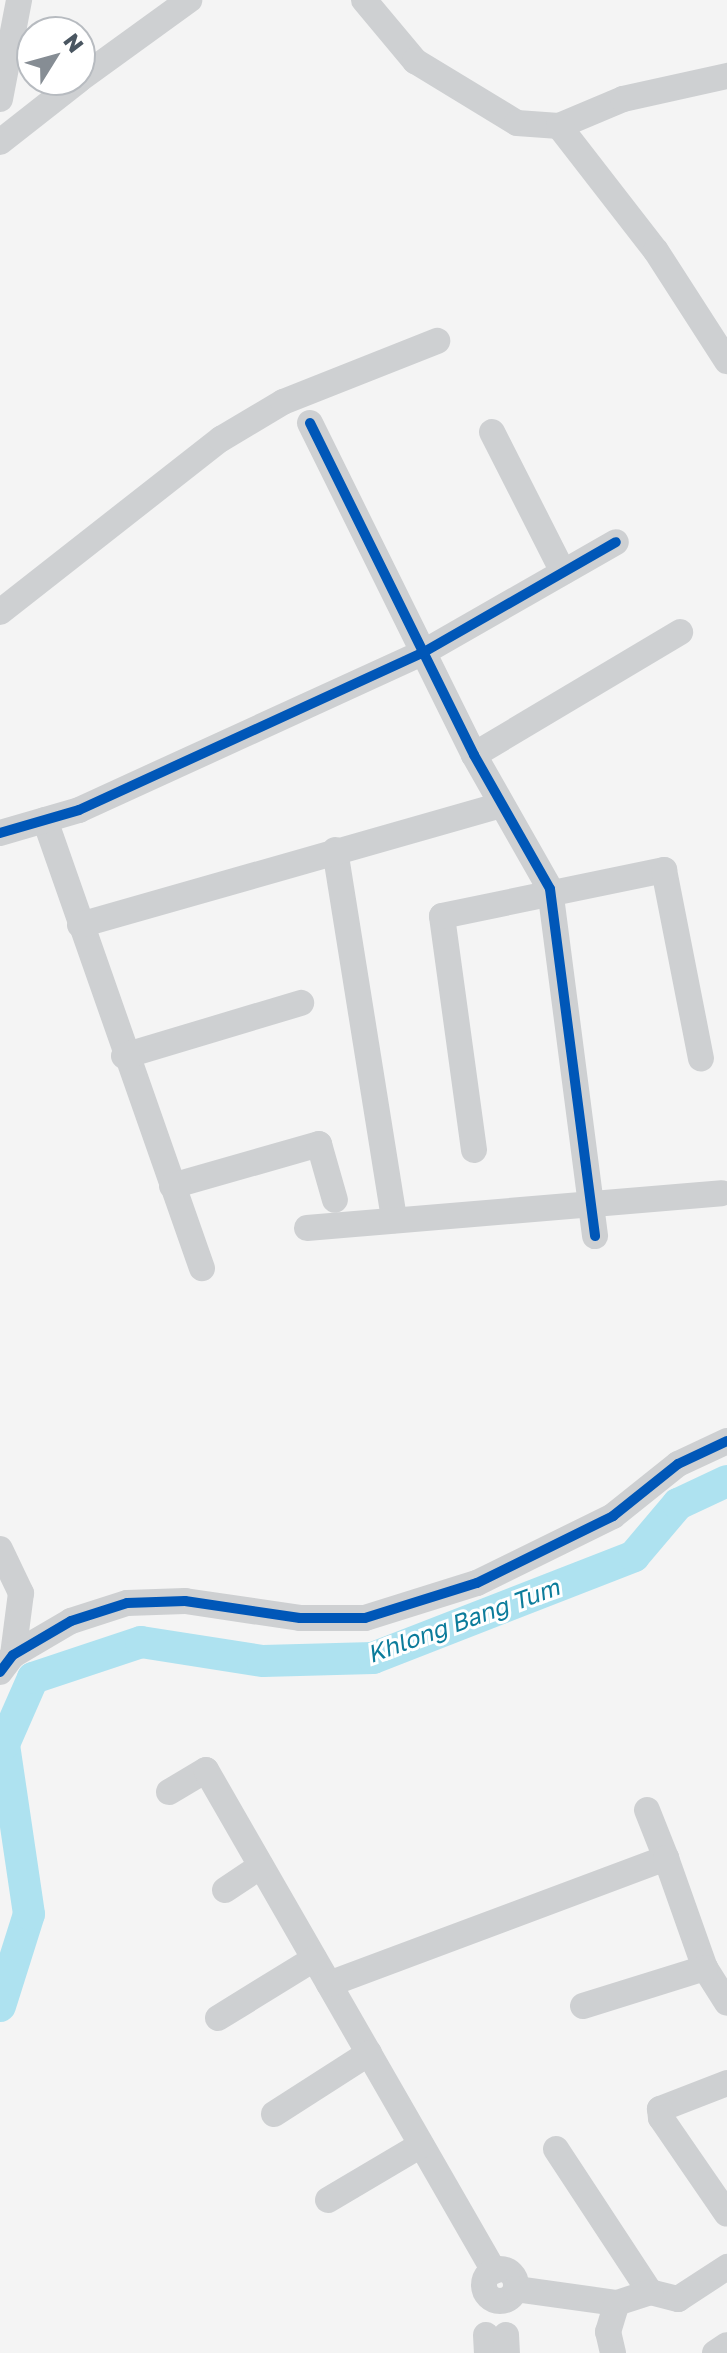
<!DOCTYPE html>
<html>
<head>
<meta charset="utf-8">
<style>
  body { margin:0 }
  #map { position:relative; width:727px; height:2353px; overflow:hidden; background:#f4f4f4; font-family:"Golos Text",sans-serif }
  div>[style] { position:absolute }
  .river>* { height:32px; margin:-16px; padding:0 16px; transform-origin:16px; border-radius:16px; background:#aee2f0 }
  .minor>* { height:26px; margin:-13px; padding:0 13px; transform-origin:13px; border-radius:13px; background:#ced0d2 }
  .minor>.ring { margin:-13px; padding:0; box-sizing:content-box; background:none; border:26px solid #ced0d2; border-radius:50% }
  .cycleway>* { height:10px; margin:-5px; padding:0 5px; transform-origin:5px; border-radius:5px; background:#0057b8 }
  span { translate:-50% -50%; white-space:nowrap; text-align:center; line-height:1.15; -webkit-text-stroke:6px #fff; paint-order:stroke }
  .water-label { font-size:24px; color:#0c7c9b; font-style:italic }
  .north { position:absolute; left:16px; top:16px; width:80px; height:80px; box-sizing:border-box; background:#fff; border:2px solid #b7bbc0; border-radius:50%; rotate:53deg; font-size:22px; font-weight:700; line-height:32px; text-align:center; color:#4a5661 }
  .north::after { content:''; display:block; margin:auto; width:28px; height:36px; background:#868d94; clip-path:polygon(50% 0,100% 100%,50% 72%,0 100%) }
</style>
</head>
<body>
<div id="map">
  <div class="river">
    <i style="left:0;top:2006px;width:96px;rotate:-72.5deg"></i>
    <i style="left:29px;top:1914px;width:172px;rotate:-98.4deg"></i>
    <i style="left:4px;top:1744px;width:72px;rotate:-66.3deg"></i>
    <i style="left:33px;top:1678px;width:114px;rotate:-18.4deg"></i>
    <i style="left:141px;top:1642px;width:123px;rotate:8.9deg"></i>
    <i style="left:263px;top:1661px;width:110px;rotate:-1.6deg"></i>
    <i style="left:373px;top:1658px;width:280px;rotate:-21.3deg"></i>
    <i style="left:634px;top:1556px;width:68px;rotate:-49.8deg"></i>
    <i style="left:678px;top:1504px;width:54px;rotate:-25.1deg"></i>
  </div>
  <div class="minor">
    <i style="left:364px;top:0;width:80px;rotate:50.1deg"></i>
    <i style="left:415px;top:61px;width:119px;rotate:31.3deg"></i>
    <i style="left:517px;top:123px;width:42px;rotate:4.1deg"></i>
    <i style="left:559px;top:126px;width:69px;rotate:-22.9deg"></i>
    <i style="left:623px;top:99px;width:107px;rotate:-12.5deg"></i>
    <i style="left:80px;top:79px;width:135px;rotate:-35.9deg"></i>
    <i style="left:0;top:99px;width:101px;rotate:-79.1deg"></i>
    <i style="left:559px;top:126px;width:158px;rotate:52.2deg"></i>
    <i style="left:656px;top:251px;width:131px;rotate:57.2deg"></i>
    <i style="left:0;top:142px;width:100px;rotate:-38.1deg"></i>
    <i style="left:310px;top:423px;width:370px;rotate:63.7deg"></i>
    <i style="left:474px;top:755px;width:154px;rotate:60.4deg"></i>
    <i style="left:550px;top:889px;width:350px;rotate:82.6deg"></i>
    <i style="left:492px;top:432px;width:157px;rotate:63.1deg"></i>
    <i style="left:0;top:612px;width:281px;rotate:-38.1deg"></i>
    <i style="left:221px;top:439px;width:72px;rotate:-30.8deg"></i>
    <i style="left:283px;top:402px;width:166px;rotate:-21.6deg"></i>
    <i style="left:474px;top:755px;width:240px;rotate:-30.8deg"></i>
    <i style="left:45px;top:820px;width:475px;rotate:70.7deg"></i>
    <i style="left:0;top:833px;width:82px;rotate:-16.2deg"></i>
    <i style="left:79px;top:810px;width:379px;rotate:-24.6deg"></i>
    <i style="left:424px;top:652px;width:221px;rotate:-29.8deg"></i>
    <i style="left:335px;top:850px;width:375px;rotate:80.9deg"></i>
    <i style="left:80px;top:925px;width:437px;rotate:-15.9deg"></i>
    <i style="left:124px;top:1056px;width:185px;rotate:-16.7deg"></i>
    <i style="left:474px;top:1150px;width:236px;rotate:-97.8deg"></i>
    <i style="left:442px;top:916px;width:227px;rotate:-11.7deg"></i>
    <i style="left:664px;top:870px;width:192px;rotate:78.9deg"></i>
    <i style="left:172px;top:1186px;width:153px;rotate:-15.9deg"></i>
    <i style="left:319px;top:1144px;width:58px;rotate:74.1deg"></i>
    <i style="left:307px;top:1228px;width:416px;rotate:-4.8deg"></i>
    <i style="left:0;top:1549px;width:49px;rotate:64.5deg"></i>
    <i style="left:21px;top:1593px;width:63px;rotate:97.4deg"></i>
    <i style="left:0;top:1672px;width:21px;rotate:-53deg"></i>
    <i style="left:13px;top:1655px;width:67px;rotate:-30.4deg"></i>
    <i style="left:71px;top:1621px;width:59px;rotate:-17.8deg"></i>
    <i style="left:127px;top:1603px;width:58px;rotate:-2deg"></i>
    <i style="left:185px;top:1601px;width:116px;rotate:8.4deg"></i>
    <i style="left:300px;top:1618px;width:65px"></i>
    <i style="left:365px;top:1618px;width:117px;rotate:-17.4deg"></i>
    <i style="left:477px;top:1583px;width:152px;rotate:-26.2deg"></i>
    <i style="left:613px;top:1516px;width:83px;rotate:-38.7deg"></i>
    <i style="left:678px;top:1464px;width:54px;rotate:-25.1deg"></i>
    <i style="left:169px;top:1792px;width:43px;rotate:-30.7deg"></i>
    <i style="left:206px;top:1770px;width:578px;rotate:60.11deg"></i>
    <i style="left:647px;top:1810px;width:52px;rotate:68.4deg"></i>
    <i style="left:225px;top:1890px;width:43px;rotate:-33.7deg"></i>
    <i style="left:329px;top:1984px;width:360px;rotate:-20.5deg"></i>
    <i style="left:666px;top:1858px;width:117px;rotate:70.5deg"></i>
    <i style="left:705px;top:1968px;width:41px;rotate:57.8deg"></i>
    <i style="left:583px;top:2006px;width:128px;rotate:-17.3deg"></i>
    <i style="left:218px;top:2018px;width:113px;rotate:-31.6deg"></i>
    <i style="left:727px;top:2083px;width:72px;rotate:158.8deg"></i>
    <i style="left:660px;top:2109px;width:9px;rotate:84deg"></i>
    <i style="left:661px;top:2118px;width:116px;rotate:55.5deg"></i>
    <i style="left:274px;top:2114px;width:113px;rotate:-32.7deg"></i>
    <i style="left:556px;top:2149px;width:171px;rotate:56.7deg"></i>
    <i style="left:650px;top:2292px;width:29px;rotate:14deg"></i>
    <i style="left:678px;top:2299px;width:59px;rotate:-33.1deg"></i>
    <i style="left:328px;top:2200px;width:108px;rotate:-30.6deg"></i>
    <i class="ring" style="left:484px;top:2269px;width:6px;height:6px"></i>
    <i style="left:516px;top:2289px;width:102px;rotate:7.9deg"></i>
    <i style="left:617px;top:2303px;width:35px;rotate:-18deg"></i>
    <i style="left:486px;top:2335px;width:18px;rotate:87deg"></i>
    <i style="left:506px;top:2335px;width:18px;rotate:87deg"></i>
    <i style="left:613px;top:2353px;width:22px;rotate:-103deg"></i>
    <i style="left:608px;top:2332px;width:30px;rotate:-73deg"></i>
    <i style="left:715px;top:2353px;width:14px;rotate:-34deg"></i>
  </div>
  <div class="cycleway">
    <i style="left:310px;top:423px;width:370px;rotate:63.7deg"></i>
    <i style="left:474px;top:755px;width:154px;rotate:60.4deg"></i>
    <i style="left:550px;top:889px;width:350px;rotate:82.6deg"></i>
    <i style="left:0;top:833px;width:82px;rotate:-16.2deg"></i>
    <i style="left:79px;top:810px;width:379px;rotate:-24.6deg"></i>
    <i style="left:424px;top:652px;width:221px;rotate:-29.8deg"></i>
    <i style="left:0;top:1672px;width:21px;rotate:-53deg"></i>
    <i style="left:13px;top:1655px;width:67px;rotate:-30.4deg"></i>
    <i style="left:71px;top:1621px;width:59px;rotate:-17.8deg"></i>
    <i style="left:127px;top:1603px;width:58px;rotate:-2deg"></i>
    <i style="left:185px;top:1601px;width:116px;rotate:8.4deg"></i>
    <i style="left:300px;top:1618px;width:65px"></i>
    <i style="left:365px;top:1618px;width:117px;rotate:-17.4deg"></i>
    <i style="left:477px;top:1583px;width:152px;rotate:-26.2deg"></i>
    <i style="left:613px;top:1516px;width:83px;rotate:-38.7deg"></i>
    <i style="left:678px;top:1464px;width:54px;rotate:-25.1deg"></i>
  </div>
  <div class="water-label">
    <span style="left:463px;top:1620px;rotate:-20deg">Khlong Bang Tum</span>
  </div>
  <div class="north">N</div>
</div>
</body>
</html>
